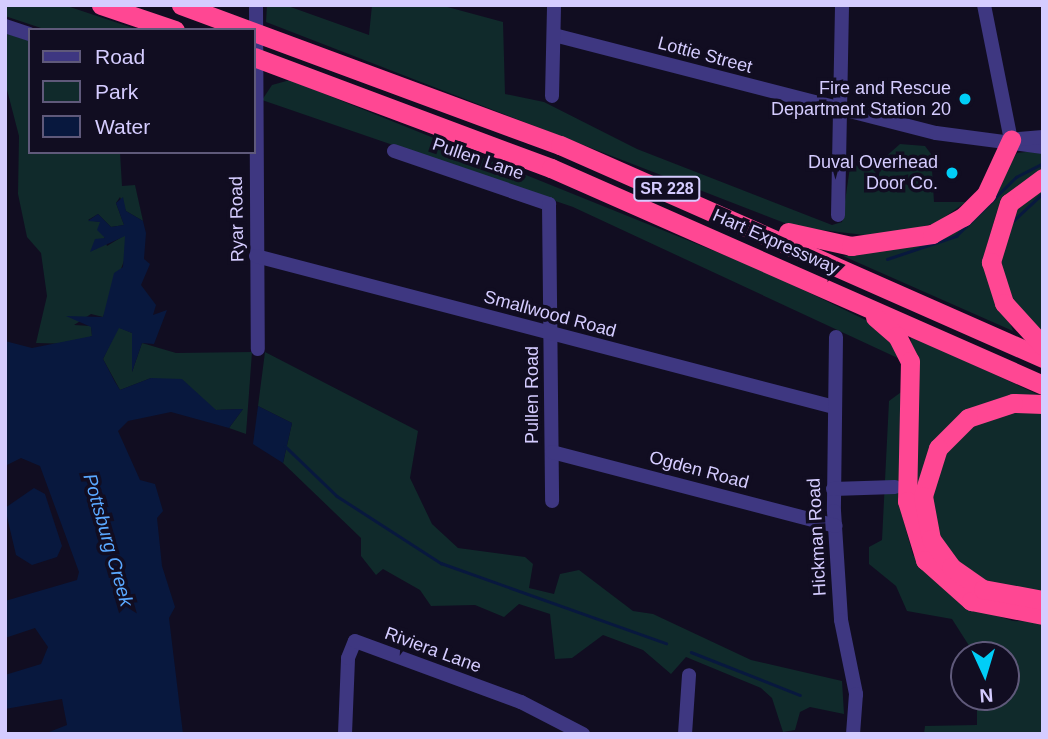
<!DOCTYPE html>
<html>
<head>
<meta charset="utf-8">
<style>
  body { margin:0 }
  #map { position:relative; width:1048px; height:739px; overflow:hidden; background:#110d21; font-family:Arial,sans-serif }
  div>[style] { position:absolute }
  .green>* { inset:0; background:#102a2b }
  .water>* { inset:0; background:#08183e }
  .stream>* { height:2.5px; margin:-1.25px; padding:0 1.25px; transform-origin:1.25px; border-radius:1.25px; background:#08183e }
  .minor>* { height:14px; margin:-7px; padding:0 7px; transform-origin:7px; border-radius:7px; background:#3e3781 }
  .highway>* { height:19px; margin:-9.5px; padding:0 9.5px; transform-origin:9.5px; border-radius:9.5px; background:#ff4793 }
  .dots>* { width:19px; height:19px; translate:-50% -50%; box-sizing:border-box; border:4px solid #110d21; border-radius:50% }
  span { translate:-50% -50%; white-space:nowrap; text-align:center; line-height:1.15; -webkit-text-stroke:7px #110d21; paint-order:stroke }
  .shield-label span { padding:2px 5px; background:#110d21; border:2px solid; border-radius:5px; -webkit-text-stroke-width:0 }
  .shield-label { font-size:16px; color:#d5ccff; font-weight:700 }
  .street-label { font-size:18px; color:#d5ccff }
  .poi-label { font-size:18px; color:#d5ccff }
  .right { translate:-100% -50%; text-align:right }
  .water-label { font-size:19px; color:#5aa8ff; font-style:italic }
  .frame { position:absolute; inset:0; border:7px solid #d5ccff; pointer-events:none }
  .legend { position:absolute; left:28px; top:28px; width:228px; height:126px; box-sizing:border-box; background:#110d21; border:2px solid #5f597a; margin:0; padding:9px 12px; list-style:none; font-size:21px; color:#d5ccff }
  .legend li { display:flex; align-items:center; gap:14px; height:35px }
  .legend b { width:35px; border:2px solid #5f597a }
  .north { position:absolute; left:950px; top:641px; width:70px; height:70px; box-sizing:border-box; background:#110d21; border:2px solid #5f597a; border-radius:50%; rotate:176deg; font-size:19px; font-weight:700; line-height:28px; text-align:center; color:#d5ccff }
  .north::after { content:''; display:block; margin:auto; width:24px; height:32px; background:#00cef7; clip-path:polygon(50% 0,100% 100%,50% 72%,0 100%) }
</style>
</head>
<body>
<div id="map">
  <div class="green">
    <i style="clip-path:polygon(5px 5px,64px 5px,139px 30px,47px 30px,5px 16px)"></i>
    <i style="clip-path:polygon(267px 5px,285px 5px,369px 35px,372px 5px,440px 5px,503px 22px,505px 94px,544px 102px,637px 149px,832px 225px,842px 222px,850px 167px,882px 160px,900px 144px,925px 146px,931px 154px,934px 202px,966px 202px,936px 223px,882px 237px,795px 227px,266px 22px)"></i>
    <i style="clip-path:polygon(5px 33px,30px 41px,30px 152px,120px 152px,122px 186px,135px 185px,143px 221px,126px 211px,120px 197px,116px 203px,124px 225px,111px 227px,98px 214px,88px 220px,100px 222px,107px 246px,125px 235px,125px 258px,103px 317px,91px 314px,74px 325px,91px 326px,92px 336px,74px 344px,36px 343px,47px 296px,41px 253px,27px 237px,18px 194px,19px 136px,5px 82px)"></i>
    <i style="clip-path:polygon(290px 80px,764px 271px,874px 324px,888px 335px,902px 360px,573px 207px,262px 100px,272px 85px)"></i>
    <i style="clip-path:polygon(1043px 150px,1043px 172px,997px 211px,985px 252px,1013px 331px,843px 256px,922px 244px,985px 202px,1017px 153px)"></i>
    <i style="clip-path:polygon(1043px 183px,1043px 338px,1002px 289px,1000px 232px,1009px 213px)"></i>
    <i style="clip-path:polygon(118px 327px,132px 333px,132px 372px,142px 343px,176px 353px,252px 352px,246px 434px,229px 428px,243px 409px,216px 410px,151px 378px,120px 390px,103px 359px)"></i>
    <i style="clip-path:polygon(911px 336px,1039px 395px,987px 404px,920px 484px,912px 482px)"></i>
    <i style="clip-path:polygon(265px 352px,418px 431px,410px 478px,432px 524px,458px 548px,525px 557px,533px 564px,529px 588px,554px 594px,560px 574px,579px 570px,633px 611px,653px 614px,751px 660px,842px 681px,844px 714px,810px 707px,800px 712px,795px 730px,783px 732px,772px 698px,761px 688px,686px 657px,671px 674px,643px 650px,603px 635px,572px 658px,555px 659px,550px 614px,519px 604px,504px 617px,475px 605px,431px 606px,420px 590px,383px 569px,376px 575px,361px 556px,361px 538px,283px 463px,292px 423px,258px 406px)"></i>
    <i style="clip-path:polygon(904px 390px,901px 512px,913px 555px,961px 604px,1013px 621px,1043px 622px,1043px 734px,924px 734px,925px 726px,977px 725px,977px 697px,1006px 697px,1006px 655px,975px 655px,952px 619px,907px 611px,896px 586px,869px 564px,869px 547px,882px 540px,889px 401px)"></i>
    <i style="clip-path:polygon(1043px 408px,1043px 595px,981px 583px,942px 547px,929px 496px,950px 442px,992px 412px)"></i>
  </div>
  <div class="water">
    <i style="clip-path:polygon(123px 197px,126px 211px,143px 221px,146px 233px,144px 259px,150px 264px,141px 285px,156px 305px,153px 315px,167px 310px,154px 344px,142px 343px,132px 372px,132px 333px,119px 328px,103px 359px,115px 382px,120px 390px,151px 378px,182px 379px,216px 410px,243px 409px,229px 428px,171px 412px,128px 421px,118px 431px,140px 480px,155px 484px,163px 511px,157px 518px,162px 566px,175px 607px,169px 618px,183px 734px,44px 734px,67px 725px,62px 699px,5px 709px,5px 675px,41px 664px,48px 647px,35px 628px,5px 638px,5px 601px,77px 580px,79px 572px,40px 466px,21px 458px,5px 466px,5px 341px,32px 348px,92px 336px,91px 327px,66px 316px,103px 317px,114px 273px,123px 267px,125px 236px,90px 252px,95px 239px,105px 238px,97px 230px,100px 222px,88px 221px,98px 214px,111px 227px,124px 225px,116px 203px)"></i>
    <i style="clip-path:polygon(258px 406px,292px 423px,283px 463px,253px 444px)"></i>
    <i style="clip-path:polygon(34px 488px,45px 494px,62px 546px,57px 557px,32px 565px,16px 555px,5px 508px)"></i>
  </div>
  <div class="stream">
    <i style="left:1013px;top:221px;width:41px;rotate:-43deg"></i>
    <i style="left:887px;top:259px;width:73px;rotate:-18.4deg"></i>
    <i style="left:956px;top:236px;width:84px;rotate:-44.5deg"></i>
    <i style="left:1016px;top:177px;width:30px;rotate:-27deg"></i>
    <i style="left:285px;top:446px;width:72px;rotate:43.9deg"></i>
    <i style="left:337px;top:496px;width:124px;rotate:32.8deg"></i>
    <i style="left:441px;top:563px;width:239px;rotate:19.6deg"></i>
    <i style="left:691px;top:652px;width:117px;rotate:21.5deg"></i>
  </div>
  <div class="minor">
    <i style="left:256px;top:5px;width:344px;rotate:89.7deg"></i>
    <i style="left:984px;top:5px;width:138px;rotate:78.7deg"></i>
    <i style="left:5px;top:26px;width:26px;rotate:18deg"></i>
    <i style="left:554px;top:35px;width:394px;rotate:14.4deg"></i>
    <i style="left:936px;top:133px;width:108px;rotate:7.5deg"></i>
    <i style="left:552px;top:96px;width:91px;rotate:-88.7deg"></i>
    <i style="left:1019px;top:139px;width:24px;rotate:-5deg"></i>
    <i style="left:394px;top:151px;width:164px;rotate:18.9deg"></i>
    <i style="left:549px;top:204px;width:297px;rotate:89.4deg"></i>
    <i style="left:838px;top:215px;width:210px;rotate:-88.9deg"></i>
    <i style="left:256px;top:256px;width:597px;rotate:14.64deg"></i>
    <i style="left:836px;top:337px;width:174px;rotate:90.7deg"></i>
    <i style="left:834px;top:511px;width:109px;rotate:86.3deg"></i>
    <i style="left:841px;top:620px;width:76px;rotate:78.5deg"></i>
    <i style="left:856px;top:694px;width:40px;rotate:94.3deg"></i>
    <i style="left:552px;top:452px;width:293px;rotate:14.6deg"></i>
    <i style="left:833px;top:489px;width:62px;rotate:-1.8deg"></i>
    <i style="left:345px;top:734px;width:76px;rotate:-87.7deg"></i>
    <i style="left:348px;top:658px;width:18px;rotate:-68deg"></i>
    <i style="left:355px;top:641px;width:177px;rotate:20.2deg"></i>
    <i style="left:521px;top:702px;width:70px;rotate:27.3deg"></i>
    <i style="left:685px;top:734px;width:59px;rotate:-86.1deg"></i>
  </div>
  <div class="highway">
    <i style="left:101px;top:5px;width:78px;rotate:18.7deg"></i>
    <i style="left:181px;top:5px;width:404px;rotate:20.3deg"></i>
    <i style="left:560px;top:145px;width:528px;rotate:23.8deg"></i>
    <i style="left:254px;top:57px;width:317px;rotate:20.5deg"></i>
    <i style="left:551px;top:168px;width:538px;rotate:23.8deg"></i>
    <i style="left:1043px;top:178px;width:42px;rotate:143.7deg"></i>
    <i style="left:1009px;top:203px;width:62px;rotate:107deg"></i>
    <i style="left:991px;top:262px;width:43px;rotate:72.4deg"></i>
    <i style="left:1004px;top:303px;width:58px;rotate:47.8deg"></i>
    <i style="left:788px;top:232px;width:65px;rotate:12.5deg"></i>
    <i style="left:851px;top:246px;width:82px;rotate:-8.4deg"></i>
    <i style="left:932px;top:234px;width:35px;rotate:-29deg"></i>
    <i style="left:963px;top:217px;width:33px;rotate:-45deg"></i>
    <i style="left:986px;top:194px;width:60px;rotate:-65.2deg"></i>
    <i style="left:875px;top:317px;width:29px;rotate:41deg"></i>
    <i style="left:897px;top:336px;width:28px;rotate:63deg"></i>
    <i style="left:910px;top:361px;width:140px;rotate:91.2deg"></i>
    <i style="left:907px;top:501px;width:62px;rotate:73deg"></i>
    <i style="left:925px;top:560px;width:62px;rotate:41.7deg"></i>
    <i style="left:971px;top:601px;width:73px;rotate:11deg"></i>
    <i style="left:1043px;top:404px;width:30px;rotate:-178deg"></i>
    <i style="left:1013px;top:403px;width:47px;rotate:161.6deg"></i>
    <i style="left:968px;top:418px;width:42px;rotate:135deg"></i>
    <i style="left:938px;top:448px;width:50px;rotate:107.4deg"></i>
    <i style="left:923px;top:496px;width:44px;rotate:79.5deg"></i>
    <i style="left:931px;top:539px;width:34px;rotate:54deg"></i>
    <i style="left:951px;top:567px;width:39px;rotate:35deg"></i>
    <i style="left:983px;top:589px;width:61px;rotate:10.4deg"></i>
  </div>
  <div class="dots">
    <i style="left:965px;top:99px;background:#00cef7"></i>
    <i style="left:952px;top:173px;background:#00cef7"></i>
  </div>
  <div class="shield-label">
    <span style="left:667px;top:189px">SR 228</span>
  </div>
  <div class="street-label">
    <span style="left:705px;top:55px;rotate:15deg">Lottie Street</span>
    <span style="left:478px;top:159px;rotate:19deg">Pullen Lane</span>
    <span style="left:237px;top:219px;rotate:-91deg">Ryar Road</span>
    <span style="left:776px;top:242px;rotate:24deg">Hart Expressway</span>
    <span style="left:550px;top:314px;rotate:15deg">Smallwood Road</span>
    <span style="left:532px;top:395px;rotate:-90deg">Pullen Road</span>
    <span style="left:699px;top:470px;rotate:15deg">Ogden Road</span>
    <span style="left:817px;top:537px;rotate:-93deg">Hickman Road</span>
    <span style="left:433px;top:650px;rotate:20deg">Riviera Lane</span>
  </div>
  <div class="poi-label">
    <span class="right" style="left:951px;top:99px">Fire and Rescue<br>Department Station 20</span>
    <span class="right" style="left:938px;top:173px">Duval Overhead<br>Door Co.</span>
  </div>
  <div class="water-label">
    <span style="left:108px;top:540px;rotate:74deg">Pottsburg Creek</span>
  </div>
  <div class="frame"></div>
  <ul class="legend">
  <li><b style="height:9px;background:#3e3781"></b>Road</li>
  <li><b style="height:19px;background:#102a2b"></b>Park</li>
  <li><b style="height:19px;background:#08183e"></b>Water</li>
  </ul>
  <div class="north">N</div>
</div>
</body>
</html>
